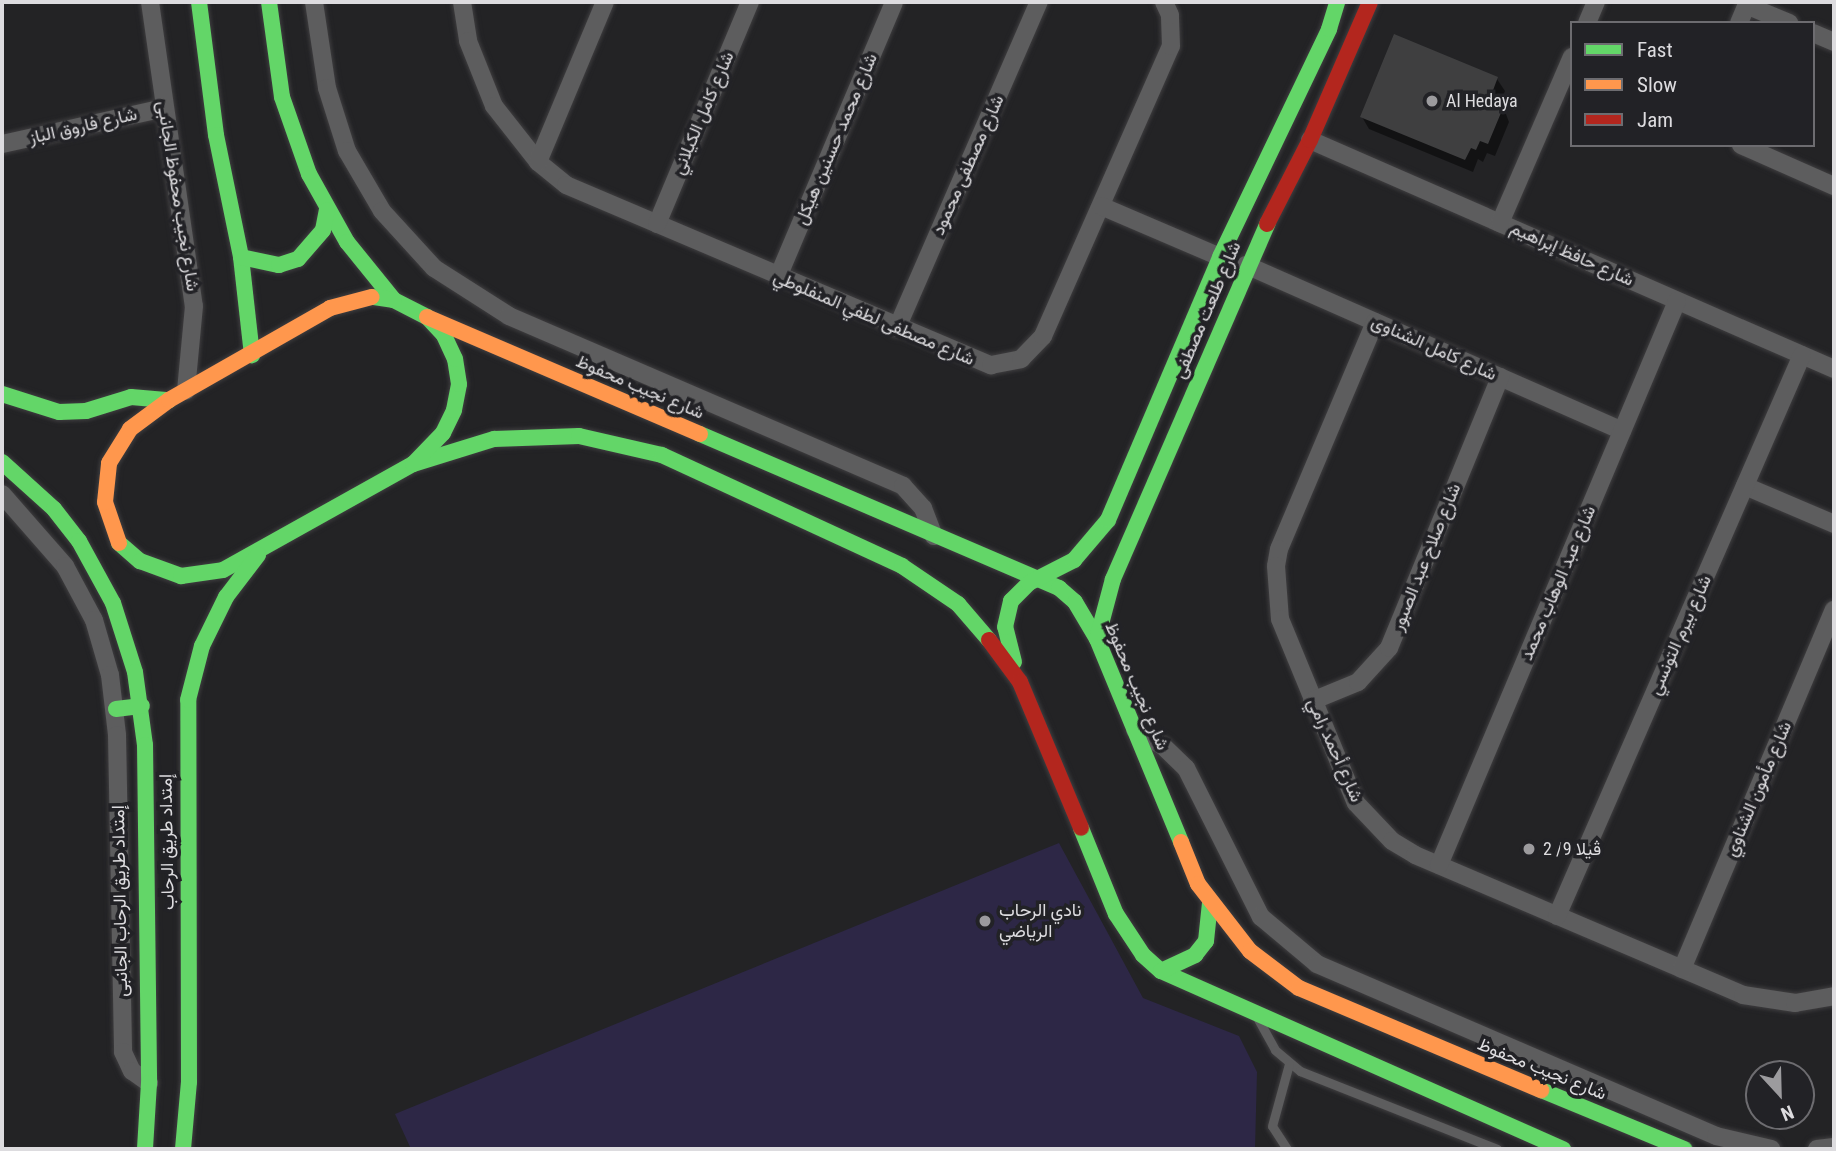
<!DOCTYPE html>
<html>
<head>
<meta charset="utf-8">
<style>
  body { margin:0 }
  #map { position:relative; width:1836px; height:1151px; overflow:hidden; background:#232325; font-family:"Roboto Condensed",Vazirmatn,sans-serif }
  div>[style] { position:absolute }
  .green>* { inset:0; background:#2d2746 }
  .shadow>* { inset:0; background:#0007 }
  .building>* { inset:0; background:#3f3f40 }
  .roads { filter:drop-shadow(0 0 2px #3f3e40) drop-shadow(0 0 2px #3f3e40) }
  .lane>* { height:9px; margin:-4.5px; padding:0 4.5px; transform-origin:4.5px; border-radius:4.5px; background:#5d5d5e }
  .street>* { height:18px; margin:-9px; padding:0 9px; transform-origin:9px; border-radius:9px; background:#5d5d5e }
  .fast>* { height:16px; margin:-8px; padding:0 8px; transform-origin:8px; border-radius:8px; background:#63d668 }
  .slow>* { height:16px; margin:-8px; padding:0 8px; transform-origin:8px; border-radius:8px; background:#ff974d }
  .jam>* { height:16px; margin:-8px; padding:0 8px; transform-origin:8px; border-radius:8px; background:#b3261e }
  .dots>* { width:19px; height:19px; translate:-50% -50%; box-sizing:border-box; border:4px solid #222226; border-radius:50% }
  span { translate:-50% -50%; white-space:nowrap; text-align:center; line-height:1.15; -webkit-text-stroke:7px #222226; paint-order:stroke }
  .poi-label { font-size:18px; color:#dddcdf }
  .left { translate:0 -50%; text-align:left }
  .street-label { font-size:18px; color:#dddcdf }
  .frame { position:absolute; inset:0; border:4px solid #dddcdf; pointer-events:none }
  .legend { position:absolute; left:1570px; top:21px; width:245px; height:126px; box-sizing:border-box; background:#222226; border:2px solid #6d6c70; margin:0; padding:9px 12px; list-style:none; font-size:21px; color:#dddcdf }
  .legend li { display:flex; align-items:center; gap:14px; height:35px }
  .legend b { width:35px; border:2px solid #6d6c70 }
  .north { position:absolute; left:1745px; top:1060px; width:70px; height:70px; box-sizing:border-box; background:#222226; border:2px solid #6d6c70; border-radius:50%; rotate:158deg; font-size:19px; font-weight:700; line-height:28px; text-align:center; color:#dddcdf }
  .north::after { content:''; display:block; margin:auto; width:24px; height:32px; background:#9c9b9e; clip-path:polygon(50% 0,100% 100%,50% 72%,0 100%) }
</style>
</head>
<body>
<div id="map">
  <div class="green">
    <i style="clip-path:polygon(1059px 843px,1143px 998px,1239px 1036px,1257px 1072px,1255px 1149px,411px 1149px,395px 1114px)"></i>
  </div>
  <div class="shadow">
    <i style="clip-path:polygon(1497px 79px,1505px 91px,1501px 101px,1509px 122px,1495px 156px,1487px 153px,1483px 162px,1478px 159px,1473px 172px,1369px 129px,1362px 117px)"></i>
  </div>
  <div class="building">
    <i style="clip-path:polygon(1394px 34px,1498px 77px,1492px 93px,1500px 96px,1496px 105px,1503px 108px,1488px 144px,1480px 141px,1476px 150px,1471px 148px,1465px 160px,1360px 117px)"></i>
  </div>
  <div class="roads">
    <div class="lane">
      <i style="left:1258px;top:1019px;width:35px;rotate:61deg"></i>
      <i style="left:1275px;top:1050px;width:33px;rotate:40deg"></i>
      <i style="left:1300px;top:1071px;width:212px;rotate:21.6deg"></i>
      <i style="left:1287px;top:1149px;width:27px;rotate:-123deg"></i>
      <i style="left:1272px;top:1126px;width:64px;rotate:-74.7deg"></i>
    </div>
    <div class="street">
      <i style="left:150px;top:2px;width:307px;rotate:81.8deg"></i>
      <i style="left:194px;top:306px;width:85px;rotate:95.4deg"></i>
      <i style="left:314px;top:2px;width:87px;rotate:81.4deg"></i>
      <i style="left:327px;top:88px;width:66px;rotate:72.4deg"></i>
      <i style="left:347px;top:151px;width:69px;rotate:59.7deg"></i>
      <i style="left:382px;top:211px;width:77px;rotate:47.6deg"></i>
      <i style="left:434px;top:268px;width:89px;rotate:32.6deg"></i>
      <i style="left:509px;top:316px;width:429px;rotate:23.3deg"></i>
      <i style="left:903px;top:486px;width:30px;rotate:48deg"></i>
      <i style="left:923px;top:508px;width:30px;rotate:69deg"></i>
      <i style="left:462px;top:2px;width:39px;rotate:81deg"></i>
      <i style="left:468px;top:41px;width:70px;rotate:68.2deg"></i>
      <i style="left:494px;top:106px;width:71px;rotate:51.8deg"></i>
      <i style="left:538px;top:162px;width:36px;rotate:39deg"></i>
      <i style="left:566px;top:185px;width:462px;rotate:23deg"></i>
      <i style="left:991px;top:365px;width:31px;rotate:-11deg"></i>
      <i style="left:1021px;top:359px;width:32px;rotate:-46deg"></i>
      <i style="left:1043px;top:336px;width:317px;rotate:-66.2deg"></i>
      <i style="left:1171px;top:46px;width:31px;rotate:-92deg"></i>
      <i style="left:1170px;top:15px;width:14px;rotate:-115deg"></i>
      <i style="left:1746px;top:5px;width:47px;rotate:22.7deg"></i>
      <i style="left:1587px;top:23px;width:23px;rotate:-67deg"></i>
      <i style="left:1739px;top:23px;width:23px;rotate:-67deg"></i>
      <i style="left:1813px;top:33px;width:23px;rotate:23deg"></i>
      <i style="left:1310px;top:140px;width:572px;rotate:23.61deg"></i>
      <i style="left:2px;top:144px;width:166px;rotate:-12.5deg"></i>
      <i style="left:1741px;top:145px;width:102px;rotate:23.8deg"></i>
      <i style="left:538px;top:162px;width:173px;rotate:-67.3deg"></i>
      <i style="left:1101px;top:206px;width:129px;rotate:23.2deg"></i>
      <i style="left:1500px;top:223px;width:181px;rotate:-66.6deg"></i>
      <i style="left:657px;top:224px;width:241px;rotate:-67.3deg"></i>
      <i style="left:1246px;top:265px;width:411px;rotate:23.8deg"></i>
      <i style="left:778px;top:277px;width:298px;rotate:-67.1deg"></i>
      <i style="left:1375px;top:322px;width:246px;rotate:112.9deg"></i>
      <i style="left:1279px;top:549px;width:17px;rotate:100deg"></i>
      <i style="left:1276px;top:566px;width:53px;rotate:85.7deg"></i>
      <i style="left:1280px;top:619px;width:199px;rotate:67.6deg"></i>
      <i style="left:1356px;top:803px;width:52px;rotate:46.5deg"></i>
      <i style="left:1392px;top:841px;width:27px;rotate:31deg"></i>
      <i style="left:1415px;top:855px;width:357px;rotate:23.1deg"></i>
      <i style="left:1743px;top:995px;width:53px;rotate:8.7deg"></i>
      <i style="left:1795px;top:1003px;width:40px;rotate:-10deg"></i>
      <i style="left:897px;top:328px;width:356px;rotate:-66.5deg"></i>
      <i style="left:1745px;top:486px;width:97px;rotate:23.1deg"></i>
      <i style="left:2px;top:494px;width:96px;rotate:48.8deg"></i>
      <i style="left:65px;top:566px;width:61px;rotate:61.8deg"></i>
      <i style="left:94px;top:620px;width:57px;rotate:73.8deg"></i>
      <i style="left:110px;top:675px;width:60px;rotate:83.3deg"></i>
      <i style="left:117px;top:735px;width:317px;rotate:88.9deg"></i>
      <i style="left:123px;top:1052px;width:21px;rotate:65deg"></i>
      <i style="left:132px;top:1071px;width:21px;rotate:35deg"></i>
      <i style="left:1312px;top:701px;width:50px;rotate:-22.4deg"></i>
      <i style="left:1358px;top:682px;width:46px;rotate:-47.6deg"></i>
      <i style="left:1389px;top:648px;width:293px;rotate:-67.7deg"></i>
      <i style="left:1135px;top:730px;width:32px;rotate:30deg"></i>
      <i style="left:1163px;top:746px;width:32px;rotate:44deg"></i>
      <i style="left:1186px;top:768px;width:167px;rotate:63.3deg"></i>
      <i style="left:1261px;top:917px;width:73px;rotate:40deg"></i>
      <i style="left:1317px;top:964px;width:434px;rotate:23.3deg"></i>
      <i style="left:1716px;top:1136px;width:57px;rotate:13.3deg"></i>
      <i style="left:1439px;top:865px;width:612px;rotate:-67.12deg"></i>
      <i style="left:1557px;top:916px;width:612px;rotate:-66.41deg"></i>
      <i style="left:1682px;top:969px;width:390px;rotate:-67.1deg"></i>
      <i style="left:1817px;top:1149px;width:17px;rotate:-7deg"></i>
    </div>
    <div class="fast">
      <i style="left:199px;top:2px;width:134px;rotate:82.7deg"></i>
      <i style="left:216px;top:135px;width:125px;rotate:78.4deg"></i>
      <i style="left:241px;top:257px;width:99px;rotate:83.6deg"></i>
      <i style="left:269px;top:2px;width:96px;rotate:82.2deg"></i>
      <i style="left:282px;top:97px;width:82px;rotate:70.7deg"></i>
      <i style="left:309px;top:174px;width:78px;rotate:60.8deg"></i>
      <i style="left:347px;top:242px;width:75px;rotate:51deg"></i>
      <i style="left:241px;top:257px;width:39px;rotate:12deg"></i>
      <i style="left:279px;top:265px;width:20px;rotate:-18deg"></i>
      <i style="left:298px;top:259px;width:38px;rotate:-49deg"></i>
      <i style="left:323px;top:230px;width:20px;rotate:-79deg"></i>
      <i style="left:2px;top:394px;width:60px;rotate:17.5deg"></i>
      <i style="left:59px;top:412px;width:27px;rotate:-2deg"></i>
      <i style="left:86px;top:411px;width:47px;rotate:-17.3deg"></i>
      <i style="left:131px;top:397px;width:38px;rotate:5deg"></i>
      <i style="left:700px;top:434px;width:391px;rotate:23.2deg"></i>
      <i style="left:1059px;top:588px;width:21px;rotate:41deg"></i>
      <i style="left:1075px;top:602px;width:43px;rotate:59.3deg"></i>
      <i style="left:1097px;top:639px;width:220px;rotate:67.5deg"></i>
      <i style="left:2px;top:462px;width:70px;rotate:42.1deg"></i>
      <i style="left:54px;top:509px;width:41px;rotate:52deg"></i>
      <i style="left:79px;top:541px;width:71px;rotate:61.3deg"></i>
      <i style="left:113px;top:603px;width:72px;rotate:72.3deg"></i>
      <i style="left:135px;top:672px;width:74px;rotate:82.2deg"></i>
      <i style="left:145px;top:745px;width:338px;rotate:89.3deg"></i>
      <i style="left:149px;top:1083px;width:66px;rotate:93.5deg"></i>
      <i style="left:413px;top:464px;width:85px;rotate:-17.2deg"></i>
      <i style="left:494px;top:439px;width:85px;rotate:-2deg"></i>
      <i style="left:579px;top:436px;width:85px;rotate:12.9deg"></i>
      <i style="left:662px;top:455px;width:264px;rotate:24.8deg"></i>
      <i style="left:902px;top:566px;width:68px;rotate:34.2deg"></i>
      <i style="left:958px;top:604px;width:48px;rotate:49.3deg"></i>
      <i style="left:119px;top:543px;width:28px;rotate:41deg"></i>
      <i style="left:140px;top:561px;width:44px;rotate:20.1deg"></i>
      <i style="left:181px;top:576px;width:42px;rotate:-8.1deg"></i>
      <i style="left:223px;top:570px;width:218px;rotate:-29.2deg"></i>
      <i style="left:413px;top:464px;width:43px;rotate:-45.9deg"></i>
      <i style="left:443px;top:433px;width:25px;rotate:-64deg"></i>
      <i style="left:454px;top:410px;width:26px;rotate:-79deg"></i>
      <i style="left:459px;top:384px;width:25px;rotate:-99deg"></i>
      <i style="left:455px;top:359px;width:26px;rotate:-115deg"></i>
      <i style="left:444px;top:335px;width:25px;rotate:-133deg"></i>
      <i style="left:427px;top:317px;width:37px;rotate:-153deg"></i>
      <i style="left:394px;top:300px;width:22px;rotate:-172deg"></i>
      <i style="left:1097px;top:639px;width:62px;rotate:-75.1deg"></i>
      <i style="left:1113px;top:579px;width:387px;rotate:-66.5deg"></i>
      <i style="left:1014px;top:662px;width:36px;rotate:-104deg"></i>
      <i style="left:1005px;top:627px;width:27px;rotate:-77deg"></i>
      <i style="left:1011px;top:601px;width:25px;rotate:-45deg"></i>
      <i style="left:1029px;top:583px;width:51px;rotate:-27.1deg"></i>
      <i style="left:1074px;top:560px;width:52px;rotate:-49.6deg"></i>
      <i style="left:1108px;top:520px;width:286px;rotate:-66.9deg"></i>
      <i style="left:1220px;top:257px;width:253px;rotate:-64.4deg"></i>
      <i style="left:1329px;top:29px;width:28px;rotate:-73deg"></i>
      <i style="left:116px;top:709px;width:26px;rotate:-7deg"></i>
      <i style="left:1081px;top:828px;width:93px;rotate:67.9deg"></i>
      <i style="left:1116px;top:914px;width:49px;rotate:56.6deg"></i>
      <i style="left:1143px;top:955px;width:24px;rotate:42deg"></i>
      <i style="left:1161px;top:971px;width:440px;rotate:23.9deg"></i>
      <i style="left:1161px;top:971px;width:38px;rotate:-25deg"></i>
      <i style="left:1195px;top:955px;width:18px;rotate:-52deg"></i>
      <i style="left:1206px;top:941px;width:37px;rotate:-84deg"></i>
      <i style="left:1541px;top:1090px;width:155px;rotate:22.4deg"></i>
      <i style="left:183px;top:1149px;width:67px;rotate:-84.9deg"></i>
      <i style="left:189px;top:1082px;width:382px;rotate:-90.1deg"></i>
      <i style="left:188px;top:700px;width:56px;rotate:-75.5deg"></i>
      <i style="left:202px;top:646px;width:55px;rotate:-63.9deg"></i>
      <i style="left:226px;top:597px;width:53px;rotate:-52.7deg"></i>
    </div>
    <div class="slow">
      <i style="left:427px;top:317px;width:297px;rotate:23.2deg"></i>
      <i style="left:119px;top:543px;width:43px;rotate:-108.9deg"></i>
      <i style="left:105px;top:502px;width:39px;rotate:-84deg"></i>
      <i style="left:109px;top:463px;width:40px;rotate:-58deg"></i>
      <i style="left:130px;top:429px;width:49px;rotate:-36.6deg"></i>
      <i style="left:169px;top:400px;width:185px;rotate:-29.7deg"></i>
      <i style="left:330px;top:308px;width:43px;rotate:-14.7deg"></i>
      <i style="left:1181px;top:842px;width:45px;rotate:68deg"></i>
      <i style="left:1198px;top:884px;width:85px;rotate:52.2deg"></i>
      <i style="left:1250px;top:951px;width:61px;rotate:37.1deg"></i>
      <i style="left:1299px;top:988px;width:263px;rotate:22.9deg"></i>
    </div>
    <div class="jam">
      <i style="left:1267px;top:224px;width:94px;rotate:-62.9deg"></i>
      <i style="left:1310px;top:140px;width:150px;rotate:-66.5deg"></i>
      <i style="left:989px;top:640px;width:52px;rotate:53.6deg"></i>
      <i style="left:1020px;top:682px;width:158px;rotate:67.3deg"></i>
    </div>
  </div>
  <div class="dots">
    <i style="left:1432px;top:101px;background:#9c9b9e"></i>
    <i style="left:1529px;top:849px;background:#9c9b9e"></i>
    <i style="left:985px;top:921px;background:#9c9b9e"></i>
  </div>
  <div class="poi-label">
    <span class="left" style="left:1446px;top:101px">Al Hedaya</span>
    <span class="left" style="left:1543px;top:849px">ڤيلا 9/ 2</span>
    <span class="left" style="left:999px;top:921px">نادي الرحاب<br>الرياضي</span>
  </div>
  <div class="street-label">
    <span style="left:703px;top:113px;rotate:-67deg">شارع كامل الكيلاني</span>
    <span style="left:83px;top:126px;rotate:-13deg">شارع فاروق الباز</span>
    <span style="left:836px;top:139px;rotate:-67deg">شارع محمد حسنين هيكل</span>
    <span style="left:968px;top:165px;rotate:-66deg">شارع مصطفى محمود</span>
    <span style="left:178px;top:196px;rotate:81deg">شارع نجيب محفوظ الجانبى</span>
    <span style="left:1572px;top:254px;rotate:24deg">شارع حافظ إبراهيم</span>
    <span style="left:1207px;top:310px;rotate:-67deg">شارع طلعت مصطفى</span>
    <span style="left:874px;top:318px;rotate:23deg">شارع مصطفى لطفي المنفلوطي</span>
    <span style="left:1434px;top:348px;rotate:24deg">شارع كامل الشناوى</span>
    <span style="left:640px;top:387px;rotate:23deg">شارع نجيب محفوظ</span>
    <span style="left:1426px;top:557px;rotate:-68deg">شارع صلاح عبد الصبور</span>
    <span style="left:1558px;top:583px;rotate:-67deg">شارع عبد الوهاب محمد</span>
    <span style="left:1680px;top:635px;rotate:-66deg">شارع بيرم التونسي</span>
    <span style="left:1137px;top:686px;rotate:67deg">شارع نجيب محفوظ</span>
    <span style="left:1335px;top:750px;rotate:66deg">شارع أحمد رامي</span>
    <span style="left:1758px;top:789px;rotate:-67deg">شارع مأمون الشناوي</span>
    <span style="left:167px;top:842px;rotate:-91deg">إمتداد طريق الرحاب</span>
    <span style="left:120px;top:901px;rotate:-91deg">إمتداد طريق الرحاب الجانبى</span>
    <span style="left:1542px;top:1069px;rotate:22deg">شارع نجيب محفوظ</span>
  </div>
  <div class="frame"></div>
  <ul class="legend">
  <li><b style="height:9px;background:#63d668"></b>Fast</li>
  <li><b style="height:9px;background:#ff974d"></b>Slow</li>
  <li><b style="height:9px;background:#b3261e"></b>Jam</li>
  </ul>
  <div class="north">N</div>
</div>
</body>
</html>
